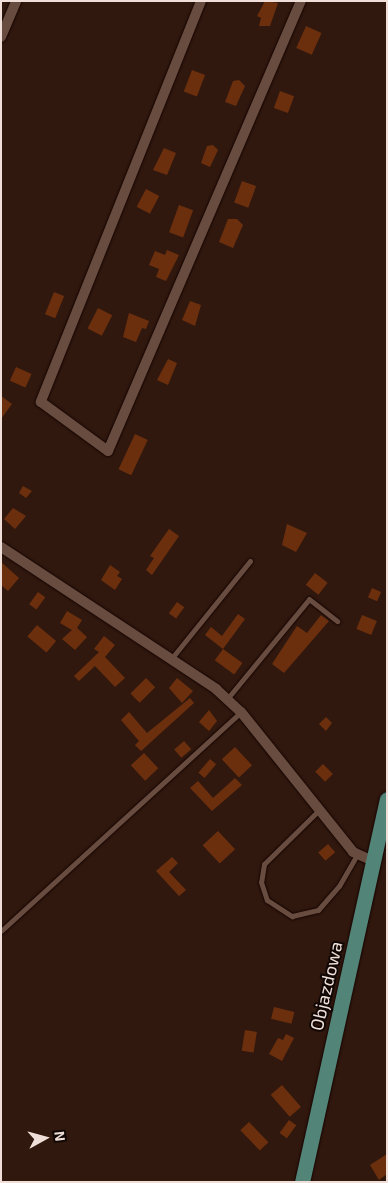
<!DOCTYPE html>
<html>
<head>
<meta charset="utf-8">
<style>
  body { margin:0 }
  #map { position:relative; width:388px; height:1183px; overflow:hidden; background:#30180e; font-family:"Exo 2",sans-serif }
  div>[style] { position:absolute }
  .building>* { inset:0; background:#6b2f0e; transform-origin:0 0 }
  .roads { filter:drop-shadow(0 0 1px #160400) drop-shadow(0 0 1px #160400) }
  .lane>* { height:5px; margin:-2.5px; padding:0 2.5px; transform-origin:2.5px; border-radius:2.5px; background:#674c3f }
  .street>* { height:10px; margin:-5px; padding:0 5px; transform-origin:5px; border-radius:5px; background:#674c3f }
  .primary>* { height:15px; margin:-7.5px; padding:0 7.5px; transform-origin:7.5px; border-radius:7.5px; background:#528477 }
  span { translate:-50% -50%; white-space:nowrap; text-align:center; line-height:1.15; -webkit-text-stroke:4px #100704; paint-order:stroke }
  .street-label { font-size:18px; color:#f0dfd8 }
  .frame { position:absolute; inset:0; border:2px solid #f0dfd8; pointer-events:none }
  .north { position:absolute; left:20px; top:1113px; width:50px; height:50px; -webkit-text-stroke:4px #100704; paint-order:stroke; rotate:83deg; font-size:14px; font-weight:700; line-height:20px; text-align:center; color:#f0dfd8 }
  .north::after { content:''; display:block; margin:auto; width:18px; height:22px; background:#f0dfd8; clip-path:polygon(50% 0,100% 100%,50% 72%,0 100%) }
</style>
</head>
<body>
<div id="map">
  <div class="building">
    <i style="clip-path:polygon(265px 1px,278px 3px,270px 26px,259px 26px,261px 18px,257px 16px)"></i>
    <i style="left:306px;top:26px;width:17px;height:24px;rotate:24deg"></i>
    <i style="left:192px;top:70px;width:14px;height:23px;rotate:21deg"></i>
    <i style="clip-path:polygon(239px 80px,245px 86px,236px 106px,225px 102px,233px 81px)"></i>
    <i style="left:280px;top:91px;width:15px;height:18px;rotate:20deg"></i>
    <i style="clip-path:polygon(213px 145px,218px 150px,210px 167px,201px 163px,207px 146px)"></i>
    <i style="clip-path:polygon(164px 148px,176px 153px,167px 175px,153px 170px)"></i>
    <i style="left:242px;top:181px;width:15px;height:23px;rotate:20deg"></i>
    <i style="left:146px;top:189px;width:15px;height:20px;rotate:28deg"></i>
    <i style="left:179px;top:205px;width:15px;height:29px;rotate:20deg"></i>
    <i style="clip-path:polygon(228px 219px,237px 219px,243px 225px,233px 248px,219px 242px)"></i>
    <i style="clip-path:polygon(167px 250px,179px 255px,166px 281px,156px 277px,159px 269px,149px 265px,155px 251px,165px 255px)"></i>
    <i style="left:54px;top:292px;width:11px;height:24px;rotate:22deg"></i>
    <i style="clip-path:polygon(190px 301px,201px 305px,195px 326px,182px 320px)"></i>
    <i style="left:98px;top:308px;width:16px;height:23px;rotate:27deg"></i>
    <i style="clip-path:polygon(129px 313px,149px 321px,146px 329px,142px 328px,136px 342px,123px 337px)"></i>
    <i style="clip-path:polygon(168px 359px,177px 363px,168px 385px,157px 380px)"></i>
    <i style="left:16px;top:367px;width:17px;height:15px;rotate:24deg"></i>
    <i style="clip-path:polygon(1px 396px,12px 404px,1px 419px)"></i>
    <i style="left:135px;top:434px;width:14px;height:39px;rotate:25deg"></i>
    <i style="clip-path:polygon(23px 486px,32px 491px,26px 498px,19px 493px)"></i>
    <i style="clip-path:polygon(13px 508px,26px 516px,15px 529px,4px 519px)"></i>
    <i style="clip-path:polygon(287px 524px,307px 533px,296px 552px,282px 545px)"></i>
    <i style="clip-path:polygon(169px 529px,179px 536px,152px 575px,146px 570px,154px 558px,150px 556px)"></i>
    <i style="clip-path:polygon(1px 562px,19px 578px,8px 591px,1px 585px)"></i>
    <i style="clip-path:polygon(110px 565px,120px 572px,117px 576px,122px 579px,115px 590px,101px 580px)"></i>
    <i style="left:315px;top:573px;width:16px;height:15px;rotate:38deg"></i>
    <i style="left:372px;top:588px;width:10px;height:10px;rotate:24deg"></i>
    <i style="left:38px;top:592px;width:9px;height:15px;rotate:36deg"></i>
    <i style="left:177px;top:602px;width:9px;height:14px;rotate:36deg"></i>
    <i style="clip-path:polygon(67px 611px,82px 620px,77px 628px,87px 637px,75px 650px,62px 639px,72px 630px,60px 623px)"></i>
    <i style="clip-path:polygon(238px 614px,245px 619px,223px 649px,205px 635px,211px 627px,222px 636px)"></i>
    <i style="clip-path:polygon(321px 615px,329px 621px,284px 673px,272px 664px,297px 626px,307px 633px)"></i>
    <i style="left:362px;top:615px;width:16px;height:15px;rotate:22deg"></i>
    <i style="left:37px;top:625px;width:25px;height:15px;rotate:40deg"></i>
    <i style="clip-path:polygon(104px 636px,115px 645px,105px 657px,125px 678px,115px 687px,95px 666px,79px 681px,74px 676px,99px 652px,94px 649px)"></i>
    <i style="left:223px;top:649px;width:24px;height:14px;rotate:36deg"></i>
    <i style="left:146px;top:678px;width:13px;height:22px;rotate:45deg"></i>
    <i style="clip-path:polygon(177px 678px,193px 691px,182px 703px,169px 688px)"></i>
    <i style="clip-path:polygon(190px 698px,194px 703px,141px 751px,135px 745px,139px 741px,121px 720px,129px 712px,147px 733px)"></i>
    <i style="clip-path:polygon(209px 710px,217px 721px,209px 731px,199px 722px)"></i>
    <i style="clip-path:polygon(326px 717px,332px 723px,326px 731px,319px 724px)"></i>
    <i style="left:184px;top:741px;width:11px;height:13px;rotate:49deg"></i>
    <i style="left:235px;top:747px;width:25px;height:18px;rotate:47deg"></i>
    <i style="left:144px;top:753px;width:21px;height:18px;rotate:47deg"></i>
    <i style="left:210px;top:759px;width:8px;height:18px;rotate:40deg"></i>
    <i style="left:323px;top:764px;width:14px;height:11px;rotate:45deg"></i>
    <i style="clip-path:polygon(235px 778px,242px 785px,212px 811px,190px 788px,198px 781px,213px 798px)"></i>
    <i style="left:218px;top:831px;width:25px;height:21px;rotate:47deg"></i>
    <i style="left:328px;top:844px;width:11px;height:13px;rotate:49deg"></i>
    <i style="clip-path:polygon(172px 857px,178px 863px,169px 872px,186px 890px,179px 896px,156px 871px)"></i>
    <i style="left:274px;top:1007px;width:21px;height:12px;rotate:14deg"></i>
    <i style="left:245px;top:1030px;width:12px;height:21px;rotate:9deg"></i>
    <i style="clip-path:polygon(286px 1034px,294px 1038px,282px 1061px,269px 1054px,278px 1038px,283px 1040px)"></i>
    <i style="left:282px;top:1085px;width:29px;height:15px;rotate:49deg"></i>
    <i style="left:289px;top:1120px;width:9px;height:16px;rotate:36deg"></i>
    <i style="left:249px;top:1122px;width:28px;height:12px;rotate:46deg"></i>
    <i style="clip-path:polygon(387px 1154px,387px 1174px,379px 1180px,370px 1165px)"></i>
  </div>
  <div class="roads">
    <div class="lane">
      <i style="left:171px;top:659px;width:126px;rotate:-51.1deg"></i>
      <i style="left:227px;top:699px;width:129px;rotate:-50.6deg"></i>
      <i style="left:309px;top:599px;width:36px;rotate:38deg"></i>
      <i style="left:319px;top:810px;width:77px;rotate:135.5deg"></i>
      <i style="left:264px;top:864px;width:18px;rotate:99deg"></i>
      <i style="left:261px;top:882px;width:19px;rotate:72deg"></i>
      <i style="left:267px;top:900px;width:30px;rotate:33deg"></i>
      <i style="left:292px;top:916px;width:27px;rotate:-13deg"></i>
      <i style="left:318px;top:910px;width:32px;rotate:-49deg"></i>
      <i style="left:339px;top:886px;width:36px;rotate:-60deg"></i>
      <i style="left:1px;top:931px;width:325px;rotate:-42.4deg"></i>
    </div>
    <div class="street">
      <i style="left:201px;top:1px;width:432px;rotate:111.8deg"></i>
      <i style="left:41px;top:402px;width:83px;rotate:36.2deg"></i>
      <i style="left:108px;top:451px;width:490px;rotate:-66.8deg"></i>
      <i style="left:1px;top:37px;width:39px;rotate:-67deg"></i>
      <i style="left:1px;top:547px;width:258px;rotate:33.4deg"></i>
      <i style="left:216px;top:689px;width:34px;rotate:43deg"></i>
      <i style="left:241px;top:712px;width:179px;rotate:51.3deg"></i>
      <i style="left:353px;top:852px;width:22px;rotate:24deg"></i>
    </div>
    <div class="primary">
      <i style="left:302px;top:1182px;width:392px;rotate:-77.5deg"></i>
    </div>
  </div>
  <div class="street-label">
    <span style="left:326px;top:986px;rotate:-77deg">Objazdowa</span>
  </div>
  <div class="frame"></div>
  <div class="north">N</div>
</div>
</body>
</html>
